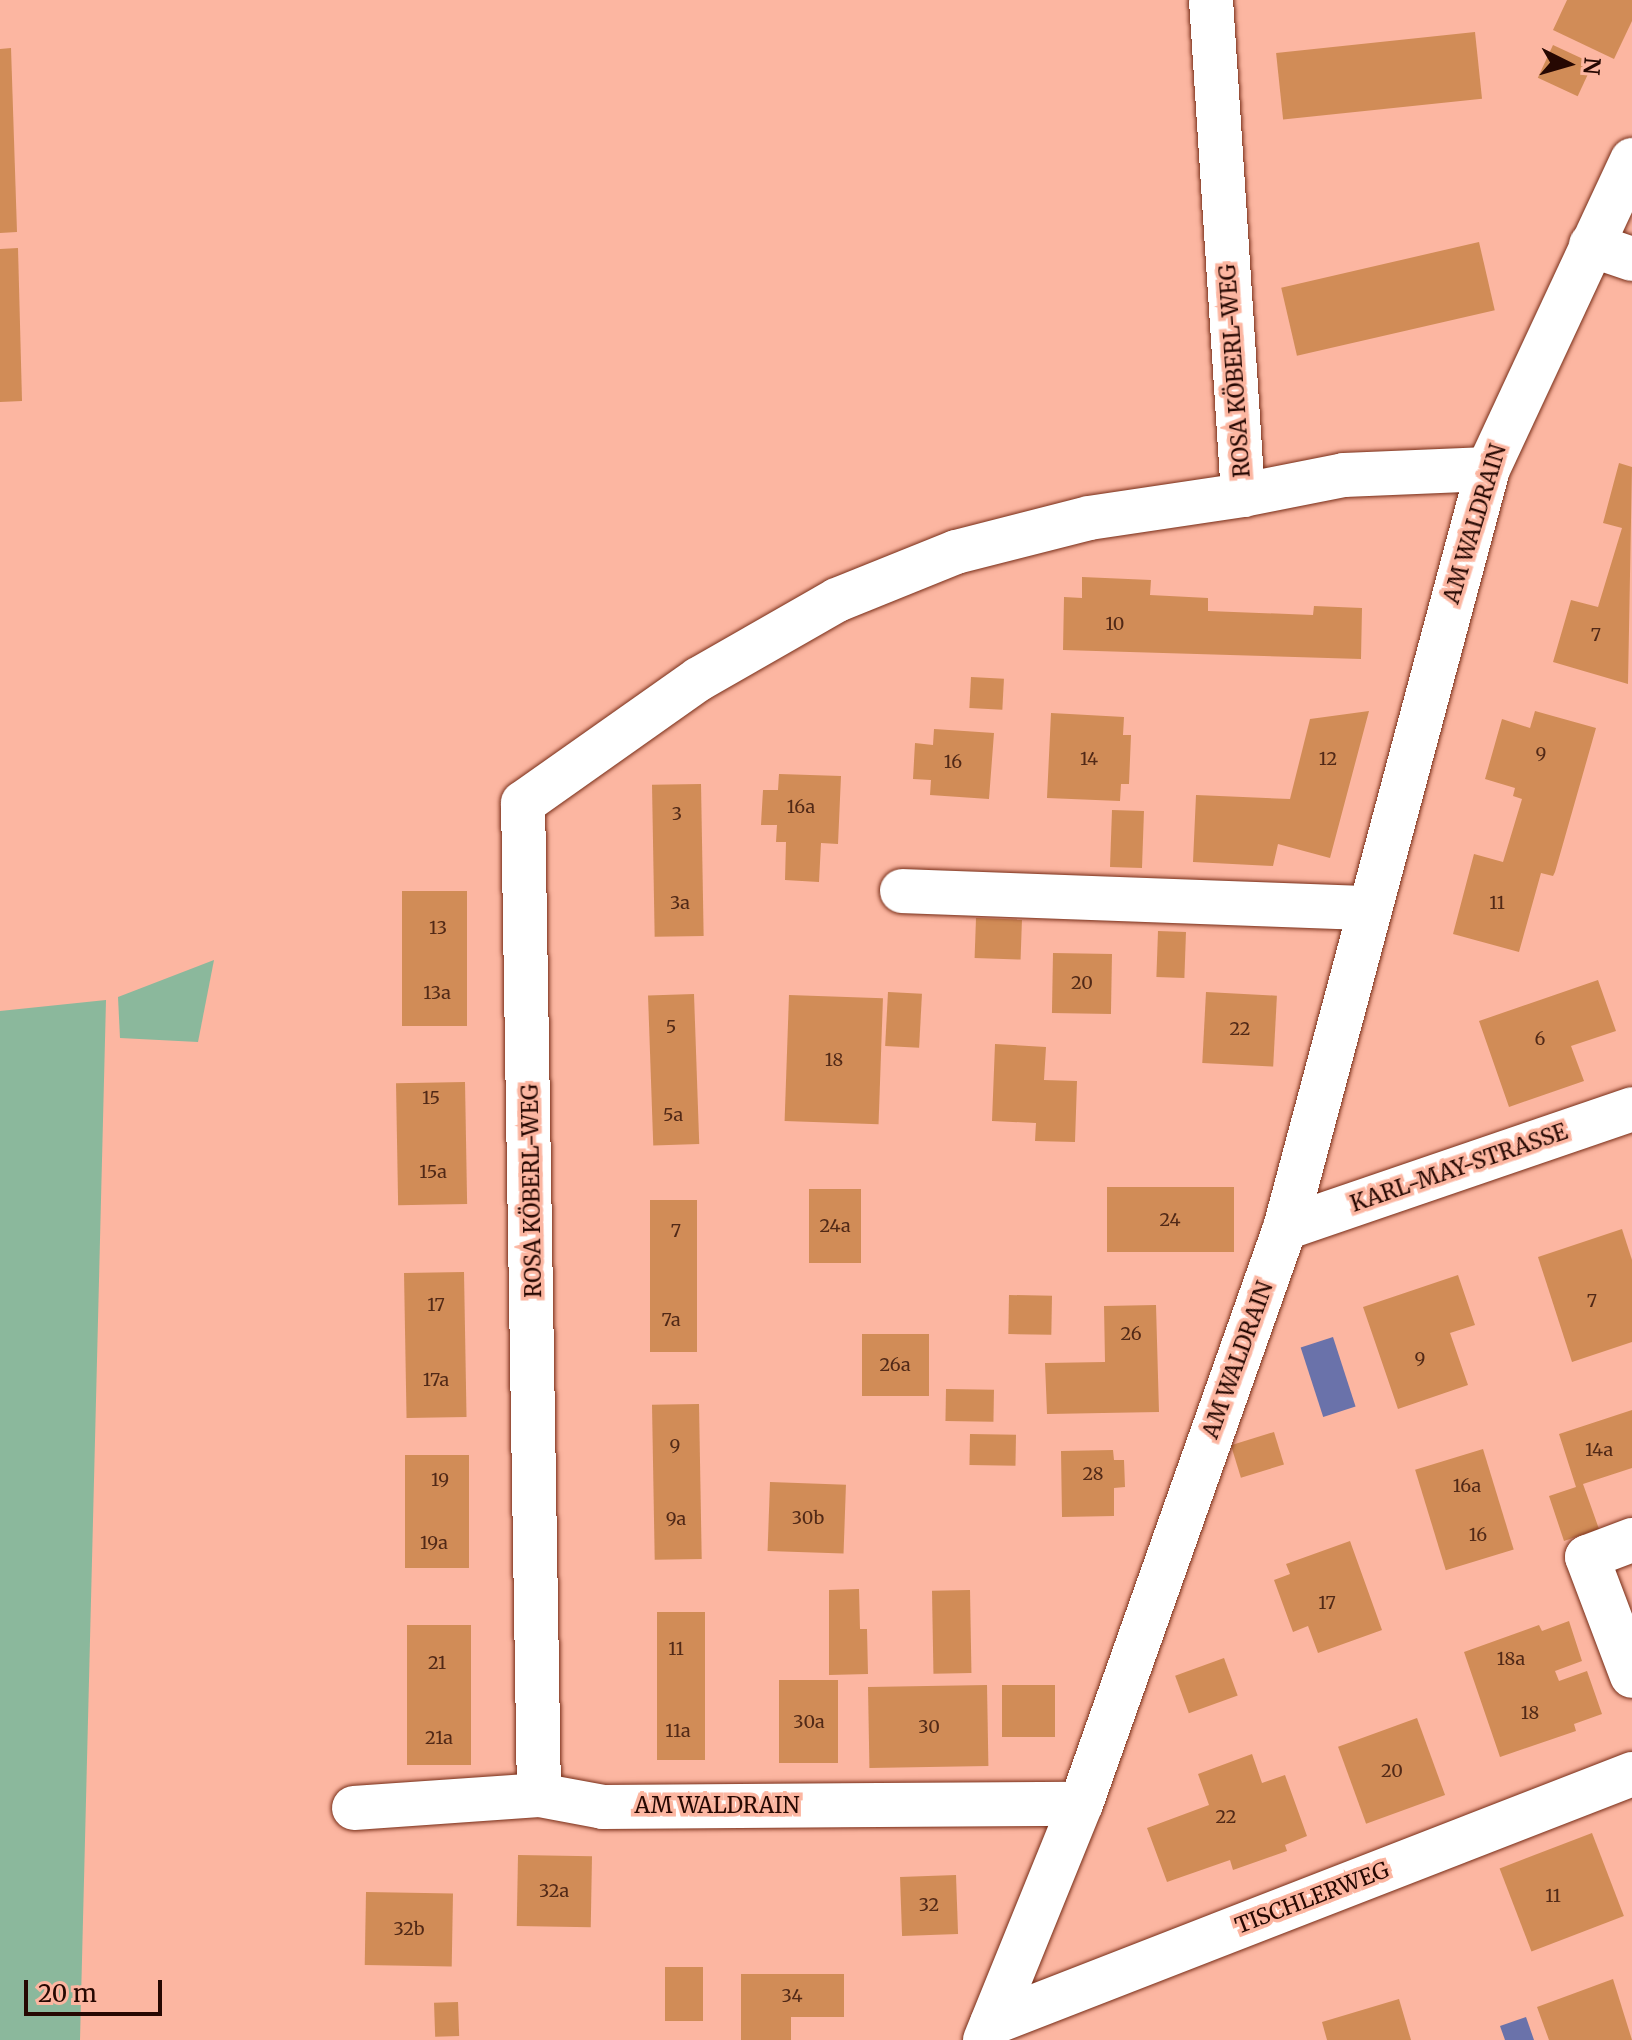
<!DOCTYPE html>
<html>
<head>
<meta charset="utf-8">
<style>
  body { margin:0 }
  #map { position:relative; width:1632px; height:2040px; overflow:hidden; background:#fcb6a1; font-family:Merriweather,serif }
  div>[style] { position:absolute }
  .green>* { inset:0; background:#8bb89c }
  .water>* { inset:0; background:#6a72aa; transform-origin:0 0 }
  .building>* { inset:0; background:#d18c57; transform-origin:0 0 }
  .roads { filter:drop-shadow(0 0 2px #772d17) drop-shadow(0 0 2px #772d17) }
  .minor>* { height:44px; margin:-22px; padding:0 22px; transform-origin:22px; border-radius:22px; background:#fff }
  span { translate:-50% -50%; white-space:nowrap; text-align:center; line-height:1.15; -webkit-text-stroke:7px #fcb6a1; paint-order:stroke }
  .number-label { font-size:18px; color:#512917 }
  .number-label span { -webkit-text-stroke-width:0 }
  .street-label { font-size:22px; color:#260802 }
  .north { position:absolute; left:1528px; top:24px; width:80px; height:80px; -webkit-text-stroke:6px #fcb6a1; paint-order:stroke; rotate:95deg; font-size:22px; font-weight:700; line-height:32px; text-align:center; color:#260802 }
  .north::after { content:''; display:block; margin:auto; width:28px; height:36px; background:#260802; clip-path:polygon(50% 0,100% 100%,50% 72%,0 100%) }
  .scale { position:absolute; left:24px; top:1980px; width:138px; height:36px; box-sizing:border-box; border:4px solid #260802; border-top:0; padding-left:10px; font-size:24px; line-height:28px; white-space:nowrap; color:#260802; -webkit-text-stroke:6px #fcb6a1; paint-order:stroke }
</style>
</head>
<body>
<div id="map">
  <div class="green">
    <i style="clip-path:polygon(214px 960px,198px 1042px,120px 1038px,118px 997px)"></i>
    <i style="clip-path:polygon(106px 1000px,80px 2040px,0 2040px,0 1011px)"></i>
  </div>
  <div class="water">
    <i style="left:1333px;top:1337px;width:73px;height:34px;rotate:72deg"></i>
    <i style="clip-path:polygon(1526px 2017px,1534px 2040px,1505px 2040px,1500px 2026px)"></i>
  </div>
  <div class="building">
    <i style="clip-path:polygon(1567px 0,1632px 0,1632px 21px,1614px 59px,1553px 30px)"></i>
    <i style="left:1475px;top:32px;width:67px;height:200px;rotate:84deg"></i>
    <i style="left:1553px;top:45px;width:44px;height:36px;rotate:25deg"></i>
    <i style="clip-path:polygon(11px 48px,17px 232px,0 233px,0 49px)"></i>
    <i style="left:1479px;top:242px;width:70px;height:203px;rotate:77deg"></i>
    <i style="clip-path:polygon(18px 248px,22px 401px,0 402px,0 249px)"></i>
    <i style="clip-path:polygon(1619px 463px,1632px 467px,1628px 684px,1553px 662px,1571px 600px,1598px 607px,1622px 528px,1603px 523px)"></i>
    <i style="clip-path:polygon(1082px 577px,1151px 580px,1150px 595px,1208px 598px,1208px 611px,1313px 615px,1314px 606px,1362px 608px,1361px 659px,1063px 650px,1064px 597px,1082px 598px)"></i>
    <i style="left:971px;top:677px;width:33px;height:31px;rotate:3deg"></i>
    <i style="clip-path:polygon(1369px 711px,1330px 858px,1278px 844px,1273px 866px,1193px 862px,1196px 795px,1290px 799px,1310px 719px)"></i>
    <i style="clip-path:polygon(1535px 711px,1596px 728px,1555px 872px,1553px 876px,1541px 873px,1519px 952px,1453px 934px,1474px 854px,1503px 862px,1522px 799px,1513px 796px,1515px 788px,1485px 779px,1502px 719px,1530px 728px)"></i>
    <i style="clip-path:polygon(1051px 713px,1124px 717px,1123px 735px,1131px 735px,1129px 784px,1121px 784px,1120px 801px,1047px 798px)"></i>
    <i style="clip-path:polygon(934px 729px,994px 733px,989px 799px,930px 795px,931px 780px,913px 779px,915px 743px,933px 745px)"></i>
    <i style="clip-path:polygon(779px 774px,841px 776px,838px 844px,821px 843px,819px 882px,785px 880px,786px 842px,776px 842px,777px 825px,761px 825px,763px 790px,778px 790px)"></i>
    <i style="left:701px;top:784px;width:152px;height:49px;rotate:89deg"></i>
    <i style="left:1112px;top:810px;width:32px;height:57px;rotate:2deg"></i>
    <i style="left:467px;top:891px;width:135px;height:65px;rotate:90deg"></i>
    <i style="left:976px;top:918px;width:46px;height:40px;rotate:2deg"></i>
    <i style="left:1158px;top:931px;width:28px;height:46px;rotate:2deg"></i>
    <i style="left:1053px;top:953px;width:59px;height:60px;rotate:1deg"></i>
    <i style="clip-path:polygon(1598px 980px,1616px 1031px,1571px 1046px,1584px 1081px,1509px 1107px,1479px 1021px)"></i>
    <i style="left:888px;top:992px;width:34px;height:54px;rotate:3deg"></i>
    <i style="left:1206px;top:992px;width:71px;height:71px;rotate:3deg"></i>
    <i style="left:694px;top:994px;width:150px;height:46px;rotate:88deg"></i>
    <i style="left:789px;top:995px;width:94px;height:126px;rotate:2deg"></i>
    <i style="clip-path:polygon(995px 1044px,1046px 1047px,1044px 1080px,1077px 1081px,1075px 1142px,1035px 1141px,1036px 1123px,992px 1121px)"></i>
    <i style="left:465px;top:1082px;width:122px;height:69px;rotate:89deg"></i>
    <i style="left:1107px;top:1187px;width:127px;height:65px"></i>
    <i style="left:809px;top:1189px;width:52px;height:74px"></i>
    <i style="left:650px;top:1200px;width:47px;height:152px"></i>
    <i style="clip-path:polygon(1622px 1229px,1632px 1260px,1632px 1342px,1572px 1362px,1538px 1257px)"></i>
    <i style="left:464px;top:1272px;width:145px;height:60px;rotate:89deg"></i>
    <i style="clip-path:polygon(1458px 1275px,1475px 1325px,1450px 1333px,1468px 1385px,1398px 1409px,1363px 1307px)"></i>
    <i style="left:1009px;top:1295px;width:43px;height:39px;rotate:1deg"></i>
    <i style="clip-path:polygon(1156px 1305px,1159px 1412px,1047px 1414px,1045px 1363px,1105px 1362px,1104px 1306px)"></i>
    <i style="left:929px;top:1334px;width:62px;height:67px;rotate:90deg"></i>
    <i style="left:946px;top:1389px;width:48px;height:32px;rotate:1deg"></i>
    <i style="left:699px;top:1404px;width:155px;height:47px;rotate:89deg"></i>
    <i style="clip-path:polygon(1632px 1410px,1632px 1468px,1583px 1484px,1599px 1529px,1564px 1541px,1549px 1496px,1576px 1487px,1559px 1434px)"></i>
    <i style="left:1274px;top:1432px;width:34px;height:45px;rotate:73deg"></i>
    <i style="left:970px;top:1434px;width:46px;height:31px;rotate:1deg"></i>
    <i style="left:1483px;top:1449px;width:105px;height:71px;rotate:73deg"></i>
    <i style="clip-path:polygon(1113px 1450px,1114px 1460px,1124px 1460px,1125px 1487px,1114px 1488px,1114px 1516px,1062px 1517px,1061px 1451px)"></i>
    <i style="left:469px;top:1455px;width:113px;height:64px;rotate:90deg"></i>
    <i style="left:770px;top:1482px;width:76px;height:69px;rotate:2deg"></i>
    <i style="clip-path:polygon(1350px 1541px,1382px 1630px,1318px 1653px,1308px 1626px,1293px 1632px,1274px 1580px,1290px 1574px,1286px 1564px)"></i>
    <i style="clip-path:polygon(859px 1589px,860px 1629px,867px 1629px,868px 1674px,829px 1675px,829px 1590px)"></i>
    <i style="left:970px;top:1590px;width:83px;height:38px;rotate:89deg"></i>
    <i style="left:657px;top:1612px;width:48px;height:148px"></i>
    <i style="clip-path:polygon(1569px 1621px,1582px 1661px,1555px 1671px,1559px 1681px,1587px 1671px,1602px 1714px,1574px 1724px,1576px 1731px,1500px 1757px,1464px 1652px,1539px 1625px,1542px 1631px)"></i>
    <i style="left:471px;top:1625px;width:140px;height:64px;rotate:90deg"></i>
    <i style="left:1224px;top:1658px;width:40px;height:52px;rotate:70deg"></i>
    <i style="left:779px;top:1680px;width:59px;height:83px"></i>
    <i style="left:987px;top:1685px;width:81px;height:119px;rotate:89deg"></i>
    <i style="left:1002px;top:1685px;width:53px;height:52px"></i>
    <i style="left:1417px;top:1718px;width:82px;height:84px;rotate:70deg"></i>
    <i style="clip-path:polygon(1252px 1754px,1262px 1783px,1285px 1775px,1307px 1836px,1285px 1845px,1287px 1851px,1233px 1870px,1230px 1860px,1167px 1882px,1147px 1828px,1209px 1805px,1198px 1774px)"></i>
    <i style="left:1592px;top:1833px;width:89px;height:99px;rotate:69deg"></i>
    <i style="left:518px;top:1855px;width:74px;height:71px;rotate:1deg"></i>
    <i style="left:956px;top:1875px;width:59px;height:56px;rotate:88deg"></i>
    <i style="left:366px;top:1892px;width:87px;height:73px;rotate:1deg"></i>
    <i style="left:665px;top:1967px;width:38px;height:54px"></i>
    <i style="clip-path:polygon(741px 1974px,844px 1974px,844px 2017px,791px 2017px,791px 2040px,741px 2040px)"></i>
    <i style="clip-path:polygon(1613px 1979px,1632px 2040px,1549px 2040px,1537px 2007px)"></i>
    <i style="clip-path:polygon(1399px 1999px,1411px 2040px,1327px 2040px,1322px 2022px)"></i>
    <i style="left:458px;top:2002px;width:34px;height:24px;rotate:88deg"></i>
  </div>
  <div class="roads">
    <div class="minor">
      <i style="left:1211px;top:0;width:496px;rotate:86.3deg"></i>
      <i style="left:1243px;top:495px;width:103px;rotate:-11.2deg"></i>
      <i style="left:1344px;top:475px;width:144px;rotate:-2.4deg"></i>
      <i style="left:1591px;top:245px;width:43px;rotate:18.9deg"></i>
      <i style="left:902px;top:891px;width:468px;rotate:2.1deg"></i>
      <i style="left:1285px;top:1228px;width:367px;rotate:-18.9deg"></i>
      <i style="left:1632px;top:1540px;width:48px;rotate:159.3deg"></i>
      <i style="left:1587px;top:1557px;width:127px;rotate:69.3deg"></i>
      <i style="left:539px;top:1795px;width:992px;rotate:-90.92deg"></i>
      <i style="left:523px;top:803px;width:215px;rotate:-35.2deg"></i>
      <i style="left:699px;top:679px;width:159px;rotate:-29.8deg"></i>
      <i style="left:837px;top:600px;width:128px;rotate:-22deg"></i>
      <i style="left:956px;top:552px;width:137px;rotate:-14.3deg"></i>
      <i style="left:1089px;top:518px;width:156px;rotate:-8.5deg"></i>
      <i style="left:354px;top:1808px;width:185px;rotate:-4deg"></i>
      <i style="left:539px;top:1795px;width:65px;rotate:10.6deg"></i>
      <i style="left:603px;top:1807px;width:478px;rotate:-0.4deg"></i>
      <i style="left:992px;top:2023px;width:687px;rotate:-21.26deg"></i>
      <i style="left:985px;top:2040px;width:255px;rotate:-67.9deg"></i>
      <i style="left:1081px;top:1804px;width:611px;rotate:-70.5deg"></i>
      <i style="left:1285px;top:1228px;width:786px;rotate:-75.03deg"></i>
      <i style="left:1488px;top:469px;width:341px;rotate:-65deg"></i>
    </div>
  </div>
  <div class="number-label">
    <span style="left:1115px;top:624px">10</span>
    <span style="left:1596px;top:635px">7</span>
    <span style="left:1541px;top:754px">9</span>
    <span style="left:1089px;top:759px">14</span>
    <span style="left:1328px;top:759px">12</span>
    <span style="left:953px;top:762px">16</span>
    <span style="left:801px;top:807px">16a</span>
    <span style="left:677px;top:814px">3</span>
    <span style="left:680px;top:903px">3a</span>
    <span style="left:1497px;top:903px">11</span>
    <span style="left:438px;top:928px">13</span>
    <span style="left:1082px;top:983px">20</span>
    <span style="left:437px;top:993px">13a</span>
    <span style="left:671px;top:1027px">5</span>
    <span style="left:1240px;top:1029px">22</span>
    <span style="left:1540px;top:1039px">6</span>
    <span style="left:834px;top:1060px">18</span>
    <span style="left:431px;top:1098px">15</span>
    <span style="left:673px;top:1115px">5a</span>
    <span style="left:433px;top:1172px">15a</span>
    <span style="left:1170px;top:1220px">24</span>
    <span style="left:835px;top:1226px">24a</span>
    <span style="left:676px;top:1231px">7</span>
    <span style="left:1592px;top:1301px">7</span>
    <span style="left:436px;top:1305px">17</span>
    <span style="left:671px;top:1320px">7a</span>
    <span style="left:1131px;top:1334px">26</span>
    <span style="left:1420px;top:1359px">9</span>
    <span style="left:895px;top:1365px">26a</span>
    <span style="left:436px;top:1380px">17a</span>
    <span style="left:675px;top:1446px">9</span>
    <span style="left:1599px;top:1450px">14a</span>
    <span style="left:1093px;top:1474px">28</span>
    <span style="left:440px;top:1480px">19</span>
    <span style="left:1467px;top:1486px">16a</span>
    <span style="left:808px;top:1518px">30b</span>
    <span style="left:676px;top:1519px">9a</span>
    <span style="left:1478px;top:1535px">16</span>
    <span style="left:434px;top:1543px">19a</span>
    <span style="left:1327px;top:1603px">17</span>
    <span style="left:676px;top:1649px">11</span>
    <span style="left:1511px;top:1659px">18a</span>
    <span style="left:437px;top:1663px">21</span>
    <span style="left:1530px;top:1713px">18</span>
    <span style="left:809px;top:1722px">30a</span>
    <span style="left:929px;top:1727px">30</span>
    <span style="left:678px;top:1731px">11a</span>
    <span style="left:439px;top:1738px">21a</span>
    <span style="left:1392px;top:1771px">20</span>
    <span style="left:1226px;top:1817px">22</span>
    <span style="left:554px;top:1891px">32a</span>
    <span style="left:1553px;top:1896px">11</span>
    <span style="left:929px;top:1905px">32</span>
    <span style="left:409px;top:1929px">32b</span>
    <span style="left:792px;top:1996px">34</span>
  </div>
  <div class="street-label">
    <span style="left:1235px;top:371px;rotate:-94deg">ROSA KÖBERL-WEG</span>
    <span style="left:1475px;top:524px;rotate:-73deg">AM WALDRAIN</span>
    <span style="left:1459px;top:1168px;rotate:-19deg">KARL-MAY-STRASSE</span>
    <span style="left:532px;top:1191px;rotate:-91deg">ROSA KÖBERL-WEG</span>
    <span style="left:1238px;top:1360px;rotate:-70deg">AM WALDRAIN</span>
    <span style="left:717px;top:1806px">AM WALDRAIN</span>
    <span style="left:1312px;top:1898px;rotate:-21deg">TISCHLERWEG</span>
  </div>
  <div class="north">N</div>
  <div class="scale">20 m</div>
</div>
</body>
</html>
